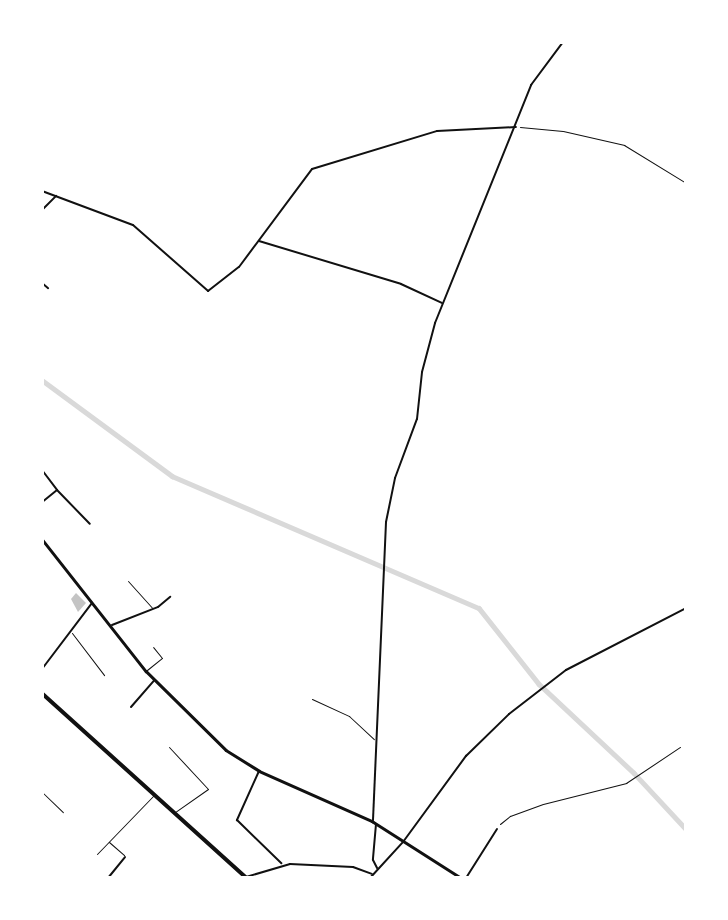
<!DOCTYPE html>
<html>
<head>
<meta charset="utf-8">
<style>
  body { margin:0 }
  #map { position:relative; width:728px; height:920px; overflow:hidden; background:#fff; font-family:Cabin,sans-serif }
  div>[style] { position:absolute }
  .canal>* { height:4.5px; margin:-2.25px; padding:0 2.25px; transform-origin:2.25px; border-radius:2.25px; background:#d9d9d9 }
  .building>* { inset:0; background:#c4c4c4 }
  .path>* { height:1px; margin:-0.5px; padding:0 0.5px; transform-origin:0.5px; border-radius:0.5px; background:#111 }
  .service>* { height:1px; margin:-0.5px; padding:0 0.5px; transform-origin:0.5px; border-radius:0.5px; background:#111 }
  .minor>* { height:2px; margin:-1px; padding:0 1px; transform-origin:1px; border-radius:1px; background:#111 }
  .tertiary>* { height:2.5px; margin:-1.25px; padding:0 1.25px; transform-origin:1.25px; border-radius:1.25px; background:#111 }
  .primary>* { height:3.5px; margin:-1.75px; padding:0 1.75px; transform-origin:1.75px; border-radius:1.75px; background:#111 }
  span { translate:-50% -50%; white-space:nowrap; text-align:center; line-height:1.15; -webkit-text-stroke:7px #fff; paint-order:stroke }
  .frame { position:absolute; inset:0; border:44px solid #fff; pointer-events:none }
</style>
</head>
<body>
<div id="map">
  <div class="canal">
    <i style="left:42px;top:380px;width:162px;rotate:36.4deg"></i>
    <i style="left:172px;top:476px;width:334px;rotate:23.3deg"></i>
    <i style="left:479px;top:608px;width:97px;rotate:51.7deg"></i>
    <i style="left:539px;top:684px;width:130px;rotate:43.1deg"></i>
    <i style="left:634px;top:773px;width:76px;rotate:47.1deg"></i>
  </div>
  <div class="building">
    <i style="clip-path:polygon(76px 593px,86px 603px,78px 612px,71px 599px)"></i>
  </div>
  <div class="path">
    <i style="left:520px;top:127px;width:43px;rotate:5.3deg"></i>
    <i style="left:563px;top:131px;width:63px;rotate:12.9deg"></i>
    <i style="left:624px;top:145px;width:73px;rotate:31.5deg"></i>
    <i style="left:500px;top:824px;width:13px;rotate:-39deg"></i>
    <i style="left:510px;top:816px;width:35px;rotate:-20deg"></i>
    <i style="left:543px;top:804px;width:86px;rotate:-14.2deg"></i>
    <i style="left:626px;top:783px;width:65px;rotate:-33.7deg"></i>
  </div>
  <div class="service">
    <i style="left:128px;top:581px;width:36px;rotate:48deg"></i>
    <i style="left:72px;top:633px;width:53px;rotate:52.7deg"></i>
    <i style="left:147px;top:670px;width:19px;rotate:-39deg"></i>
    <i style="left:162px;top:658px;width:14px;rotate:-129deg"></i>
    <i style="left:312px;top:699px;width:41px;rotate:24.7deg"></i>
    <i style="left:349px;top:716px;width:34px;rotate:43deg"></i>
    <i style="left:169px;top:747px;width:57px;rotate:47.1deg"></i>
    <i style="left:208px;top:789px;width:39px;rotate:145deg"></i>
    <i style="left:42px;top:792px;width:29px;rotate:44deg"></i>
    <i style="left:109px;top:842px;width:20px;rotate:41deg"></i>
    <i style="left:97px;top:854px;width:81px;rotate:-46deg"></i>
  </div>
  <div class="minor">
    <i style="left:42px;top:191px;width:97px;rotate:20.5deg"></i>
    <i style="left:133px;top:225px;width:100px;rotate:41.3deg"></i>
    <i style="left:208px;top:291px;width:39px;rotate:-38deg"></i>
    <i style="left:239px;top:267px;width:122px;rotate:-53.3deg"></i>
    <i style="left:312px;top:169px;width:131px;rotate:-16.9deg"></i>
    <i style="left:437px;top:131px;width:79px;rotate:-2.9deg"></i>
    <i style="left:42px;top:210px;width:20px;rotate:-45deg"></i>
    <i style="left:259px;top:241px;width:148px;rotate:16.8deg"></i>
    <i style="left:401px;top:284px;width:45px;rotate:24.9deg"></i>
    <i style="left:42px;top:283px;width:8px;rotate:40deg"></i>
    <i style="left:42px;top:470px;width:25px;rotate:53deg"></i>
    <i style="left:57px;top:490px;width:19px;rotate:141deg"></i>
    <i style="left:57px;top:490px;width:47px;rotate:45.9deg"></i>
    <i style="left:112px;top:625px;width:49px;rotate:-21.4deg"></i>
    <i style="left:158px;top:607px;width:16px;rotate:-40deg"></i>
    <i style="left:42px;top:669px;width:83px;rotate:-52.9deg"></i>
    <i style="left:131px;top:707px;width:35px;rotate:-49deg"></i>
    <i style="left:259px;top:771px;width:54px;rotate:114.2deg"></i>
    <i style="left:237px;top:820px;width:62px;rotate:44.3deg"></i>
    <i style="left:373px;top:820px;width:298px;rotate:-87.5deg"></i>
    <i style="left:386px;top:522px;width:45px;rotate:-78.4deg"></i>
    <i style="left:395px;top:478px;width:63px;rotate:-69.6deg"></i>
    <i style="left:417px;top:419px;width:47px;rotate:-83.9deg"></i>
    <i style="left:422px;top:372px;width:51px;rotate:-75.1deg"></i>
    <i style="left:435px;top:323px;width:257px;rotate:-68deg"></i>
    <i style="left:531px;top:85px;width:54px;rotate:-53.3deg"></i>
    <i style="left:376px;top:824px;width:36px;rotate:95deg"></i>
    <i style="left:373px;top:860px;width:9px;rotate:63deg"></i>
    <i style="left:246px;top:877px;width:46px;rotate:-16.5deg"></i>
    <i style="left:290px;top:864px;width:63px;rotate:2.7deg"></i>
    <i style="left:353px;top:867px;width:20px;rotate:20deg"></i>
    <i style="left:108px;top:878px;width:27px;rotate:-51deg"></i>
    <i style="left:370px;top:878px;width:49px;rotate:-47.5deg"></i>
    <i style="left:403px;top:842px;width:107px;rotate:-53.8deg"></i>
    <i style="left:466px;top:756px;width:60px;rotate:-44.3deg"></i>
    <i style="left:509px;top:714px;width:72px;rotate:-37.7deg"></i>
    <i style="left:566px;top:670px;width:135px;rotate:-27.3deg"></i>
    <i style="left:466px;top:878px;width:58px;rotate:-57.7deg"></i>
  </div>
  <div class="tertiary">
    <i style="left:42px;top:539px;width:168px;rotate:51.8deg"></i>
    <i style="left:146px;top:671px;width:112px;rotate:44.6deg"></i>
    <i style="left:226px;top:750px;width:39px;rotate:32deg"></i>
    <i style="left:259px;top:771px;width:124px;rotate:23.9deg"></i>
    <i style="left:372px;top:821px;width:106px;rotate:32.6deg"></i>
  </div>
  <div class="primary">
    <i style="left:42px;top:693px;width:276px;rotate:42.1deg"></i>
  </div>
  <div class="frame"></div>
</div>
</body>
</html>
